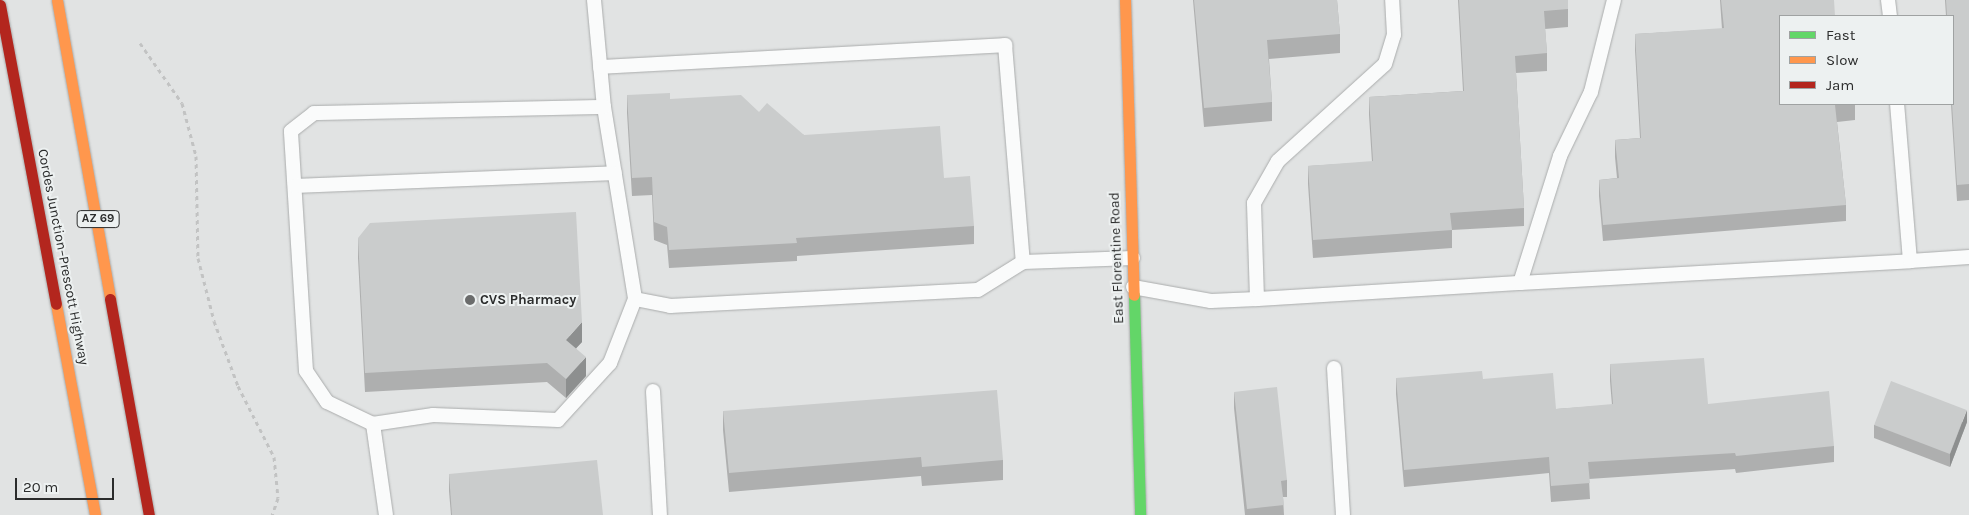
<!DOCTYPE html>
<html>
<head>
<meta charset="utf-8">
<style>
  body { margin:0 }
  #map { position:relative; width:1969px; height:515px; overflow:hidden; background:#e1e3e3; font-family:Karla,sans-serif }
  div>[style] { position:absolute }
  .path>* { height:3px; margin-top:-1.5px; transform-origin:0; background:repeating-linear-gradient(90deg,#c2c3c3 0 4px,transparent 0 8px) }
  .roads { filter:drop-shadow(0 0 1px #aaacac) drop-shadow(0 0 1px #aaacac) }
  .lane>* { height:14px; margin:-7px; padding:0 7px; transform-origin:7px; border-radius:7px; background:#fafbfb }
  .fast>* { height:11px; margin:-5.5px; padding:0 5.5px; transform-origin:5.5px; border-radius:5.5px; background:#63d668 }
  .slow>* { height:11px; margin:-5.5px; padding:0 5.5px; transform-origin:5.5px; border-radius:5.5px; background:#ff974d }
  .jam>* { height:11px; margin:-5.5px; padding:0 5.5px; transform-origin:5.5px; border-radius:5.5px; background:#b3261e }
  .wall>* { inset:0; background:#aeafaf }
  .shaded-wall>* { inset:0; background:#8d8f8f }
  .building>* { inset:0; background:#cacccc; transform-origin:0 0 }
  .dots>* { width:14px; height:14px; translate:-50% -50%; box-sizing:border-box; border:2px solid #edf1f1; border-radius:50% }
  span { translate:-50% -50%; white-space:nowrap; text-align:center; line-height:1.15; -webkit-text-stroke:4px #edf1f1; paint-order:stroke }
  .shield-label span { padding:1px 4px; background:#edf1f1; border:1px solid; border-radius:4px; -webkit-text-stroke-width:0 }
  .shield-label { font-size:12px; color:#2b2c2c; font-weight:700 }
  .street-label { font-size:14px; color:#2b2c2c }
  .poi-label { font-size:14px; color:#2b2c2c; font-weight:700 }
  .left { translate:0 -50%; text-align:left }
  .legend { position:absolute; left:1779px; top:15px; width:175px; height:90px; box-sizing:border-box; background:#edf1f1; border:1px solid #9fa2a2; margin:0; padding:6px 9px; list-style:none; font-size:15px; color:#2b2c2c }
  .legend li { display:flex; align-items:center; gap:10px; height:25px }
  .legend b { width:25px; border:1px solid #9fa2a2 }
  .scale { position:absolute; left:15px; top:478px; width:99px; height:22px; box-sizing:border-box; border:2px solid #2b2c2c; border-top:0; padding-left:6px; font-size:15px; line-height:18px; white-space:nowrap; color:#2b2c2c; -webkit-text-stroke:4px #edf1f1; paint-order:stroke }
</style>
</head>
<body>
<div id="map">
  <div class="path">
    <i style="left:140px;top:43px;width:73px;rotate:55deg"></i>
    <i style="left:182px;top:103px;width:55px;rotate:75.2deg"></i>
    <i style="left:196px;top:156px;width:102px;rotate:88.9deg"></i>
    <i style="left:198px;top:258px;width:65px;rotate:75.7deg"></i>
    <i style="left:214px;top:321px;width:69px;rotate:69.7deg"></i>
    <i style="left:238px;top:386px;width:80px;rotate:63.1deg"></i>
    <i style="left:274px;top:457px;width:41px;rotate:84.4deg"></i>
    <i style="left:278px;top:498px;width:18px;rotate:109deg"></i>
  </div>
  <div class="roads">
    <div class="lane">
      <i style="left:594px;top:0;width:107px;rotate:84.7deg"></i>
      <i style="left:604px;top:107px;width:194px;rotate:80.8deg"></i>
      <i style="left:635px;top:299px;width:69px;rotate:111.3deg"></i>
      <i style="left:610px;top:363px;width:77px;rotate:132.4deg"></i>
      <i style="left:558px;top:420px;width:125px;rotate:-177.7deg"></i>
      <i style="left:433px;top:415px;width:61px;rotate:171.5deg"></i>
      <i style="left:373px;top:424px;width:51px;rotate:-154.4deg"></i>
      <i style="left:327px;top:402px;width:37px;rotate:-124deg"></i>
      <i style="left:306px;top:371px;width:240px;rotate:-93.6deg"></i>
      <i style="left:291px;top:131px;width:29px;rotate:-38deg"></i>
      <i style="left:314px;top:113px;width:290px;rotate:-1.2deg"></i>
      <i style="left:1888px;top:0;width:16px;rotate:83deg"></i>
      <i style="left:600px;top:67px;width:406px;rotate:-3.1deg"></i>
      <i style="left:1005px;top:45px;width:218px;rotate:85.3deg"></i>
      <i style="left:295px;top:186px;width:320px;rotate:-2.3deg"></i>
      <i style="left:1910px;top:261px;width:59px;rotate:-3.9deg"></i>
      <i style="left:1520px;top:283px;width:391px;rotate:-3.2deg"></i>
      <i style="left:1910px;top:261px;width:158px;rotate:-94.7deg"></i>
      <i style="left:1133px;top:287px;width:79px;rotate:10.2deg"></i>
      <i style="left:1211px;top:301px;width:46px;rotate:-2.5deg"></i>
      <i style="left:1257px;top:299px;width:96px;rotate:-91.8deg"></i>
      <i style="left:1254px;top:203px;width:48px;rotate:-60.3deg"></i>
      <i style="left:1278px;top:161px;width:144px;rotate:-42.2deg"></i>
      <i style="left:1385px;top:64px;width:30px;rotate:-73deg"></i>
      <i style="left:1394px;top:35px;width:35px;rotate:-93deg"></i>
      <i style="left:635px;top:299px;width:36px;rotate:11deg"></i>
      <i style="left:670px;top:306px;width:308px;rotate:-3deg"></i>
      <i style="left:978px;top:290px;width:53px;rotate:-31.9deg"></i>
      <i style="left:1023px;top:262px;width:110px;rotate:-2.1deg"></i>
      <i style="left:1257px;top:299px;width:263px;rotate:-3.5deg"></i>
      <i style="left:1520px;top:283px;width:133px;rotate:-72.5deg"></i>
      <i style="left:1560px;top:156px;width:71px;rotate:-64.2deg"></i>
      <i style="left:1591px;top:92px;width:95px;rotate:-76deg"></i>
      <i style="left:1334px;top:368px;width:147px;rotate:86.5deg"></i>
      <i style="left:653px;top:391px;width:124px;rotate:86.8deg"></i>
      <i style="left:373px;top:424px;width:92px;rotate:81.9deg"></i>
    </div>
    <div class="fast">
      <i style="left:1134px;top:295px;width:220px;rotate:88.4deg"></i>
    </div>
    <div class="slow">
      <i style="left:57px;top:0;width:304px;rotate:79.9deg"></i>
      <i style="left:1125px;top:0;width:295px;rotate:88.3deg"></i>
      <i style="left:56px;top:304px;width:215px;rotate:79.5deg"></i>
    </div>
    <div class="jam">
      <i style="left:0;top:5px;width:304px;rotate:79.4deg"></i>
      <i style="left:110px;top:299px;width:219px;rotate:79.8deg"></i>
    </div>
  </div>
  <div class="wall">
    <i style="clip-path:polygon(1193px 0,1337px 0,1340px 34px,1340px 53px,1269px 59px,1272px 102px,1272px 121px,1204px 127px)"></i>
    <i style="clip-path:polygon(1458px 0,1568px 0,1568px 27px,1545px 29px,1547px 53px,1547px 71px,1516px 73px,1524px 208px,1524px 226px,1452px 230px,1452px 248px,1313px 258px,1308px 184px,1308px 166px,1372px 162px,1369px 115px,1369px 97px,1463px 91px)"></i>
    <i style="clip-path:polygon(1720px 0,1834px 0,1780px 104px,1855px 104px,1855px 120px,1837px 122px,1846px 205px,1846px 221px,1603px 241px,1599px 196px,1599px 180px,1617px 178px,1615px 157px,1615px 140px,1640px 138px,1635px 50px,1635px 34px,1722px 29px)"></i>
    <i style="clip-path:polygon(1945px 0,1969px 0,1969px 200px,1957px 201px,1951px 104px,1953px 104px,1953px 16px,1946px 16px)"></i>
    <i style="clip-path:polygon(627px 95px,670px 99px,759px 112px,804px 135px,944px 178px,974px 226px,974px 244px,797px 256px,797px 261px,669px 268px,667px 245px,654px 240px,652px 195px,632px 196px,627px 113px)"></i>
    <i style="clip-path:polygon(358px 238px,582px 342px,576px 348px,586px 376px,566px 398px,547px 382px,365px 392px,358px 258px)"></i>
    <i style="clip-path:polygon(1610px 364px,1708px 404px,1834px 446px,1834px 462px,1736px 473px,1735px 469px,1589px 479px,1590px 499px,1551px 502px,1549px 473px,1404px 487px,1396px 394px,1396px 378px,1483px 379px,1556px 409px,1612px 405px,1610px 381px)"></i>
    <i style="clip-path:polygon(1234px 392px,1287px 480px,1287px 497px,1283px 497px,1284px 515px,1245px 515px,1234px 408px)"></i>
    <i style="clip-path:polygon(723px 411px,1003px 460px,1003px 480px,922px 486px,921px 476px,729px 492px,723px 430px)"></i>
    <i style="clip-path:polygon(1967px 422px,1950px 467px,1874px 438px,1874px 425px)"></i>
    <i style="clip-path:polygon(449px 474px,603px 515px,451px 515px,449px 491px)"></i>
  </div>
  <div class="shaded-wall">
    <i style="clip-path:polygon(582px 322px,582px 342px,566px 359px,566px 340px)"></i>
    <i style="clip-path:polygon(586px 357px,586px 376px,566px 398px,566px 379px)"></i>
    <i style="clip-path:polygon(1967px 410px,1967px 422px,1950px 467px,1950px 454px)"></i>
  </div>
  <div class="building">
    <i style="clip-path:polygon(1194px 0,1337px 0,1340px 34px,1267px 40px,1272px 102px,1204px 108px)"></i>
    <i style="clip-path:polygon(1459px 0,1568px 0,1568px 9px,1544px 11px,1547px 53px,1515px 56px,1524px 208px,1450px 213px,1452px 230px,1313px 240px,1308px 166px,1373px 161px,1369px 97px,1464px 91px)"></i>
    <i style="clip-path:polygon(1721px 0,1834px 0,1835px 16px,1780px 16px,1780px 104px,1851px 104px,1835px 105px,1846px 205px,1603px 225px,1599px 180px,1619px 178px,1615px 140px,1641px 138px,1635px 34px,1724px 28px)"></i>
    <i style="clip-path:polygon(1946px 0,1969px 0,1969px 184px,1957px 185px,1952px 104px,1953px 16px,1947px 16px)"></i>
    <i style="clip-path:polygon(670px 93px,670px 99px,741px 95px,759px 112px,767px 103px,804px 135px,940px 126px,944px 178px,970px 176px,974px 226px,796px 238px,797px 243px,669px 250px,667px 227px,654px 222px,652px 177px,632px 178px,627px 95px)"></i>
    <i style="clip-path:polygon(576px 212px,582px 322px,566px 340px,586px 357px,566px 379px,547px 363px,365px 373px,358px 238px,370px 223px)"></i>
    <i style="clip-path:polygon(1704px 358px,1708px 404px,1829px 391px,1834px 446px,1736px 456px,1735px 453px,1588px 462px,1590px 483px,1551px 486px,1549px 457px,1404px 470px,1396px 378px,1482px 371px,1483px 379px,1553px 373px,1556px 409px,1613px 404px,1610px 364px)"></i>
    <i style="left:1891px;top:381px;width:81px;height:47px;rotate:21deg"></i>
    <i style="clip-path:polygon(1277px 387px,1287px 480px,1281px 481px,1284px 505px,1247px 509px,1234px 392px)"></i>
    <i style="clip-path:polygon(997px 390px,1003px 460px,922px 467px,921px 457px,729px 473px,723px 411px)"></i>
    <i style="clip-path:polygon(597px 460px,603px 515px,452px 515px,449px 474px)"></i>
  </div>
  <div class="dots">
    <i style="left:470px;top:300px;background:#6b6c6c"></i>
  </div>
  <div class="shield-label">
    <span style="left:98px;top:219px">AZ 69</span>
  </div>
  <div class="street-label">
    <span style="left:63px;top:257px;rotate:79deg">Cordes Junction–Prescott Highway</span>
    <span style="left:1117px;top:258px;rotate:-92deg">East Florentine Road</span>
  </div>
  <div class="poi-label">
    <span class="left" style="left:480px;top:300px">CVS Pharmacy</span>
  </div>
  <ul class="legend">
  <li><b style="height:6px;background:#63d668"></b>Fast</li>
  <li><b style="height:6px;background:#ff974d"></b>Slow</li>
  <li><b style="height:6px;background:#b3261e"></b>Jam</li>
  </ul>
  <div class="scale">20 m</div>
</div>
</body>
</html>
